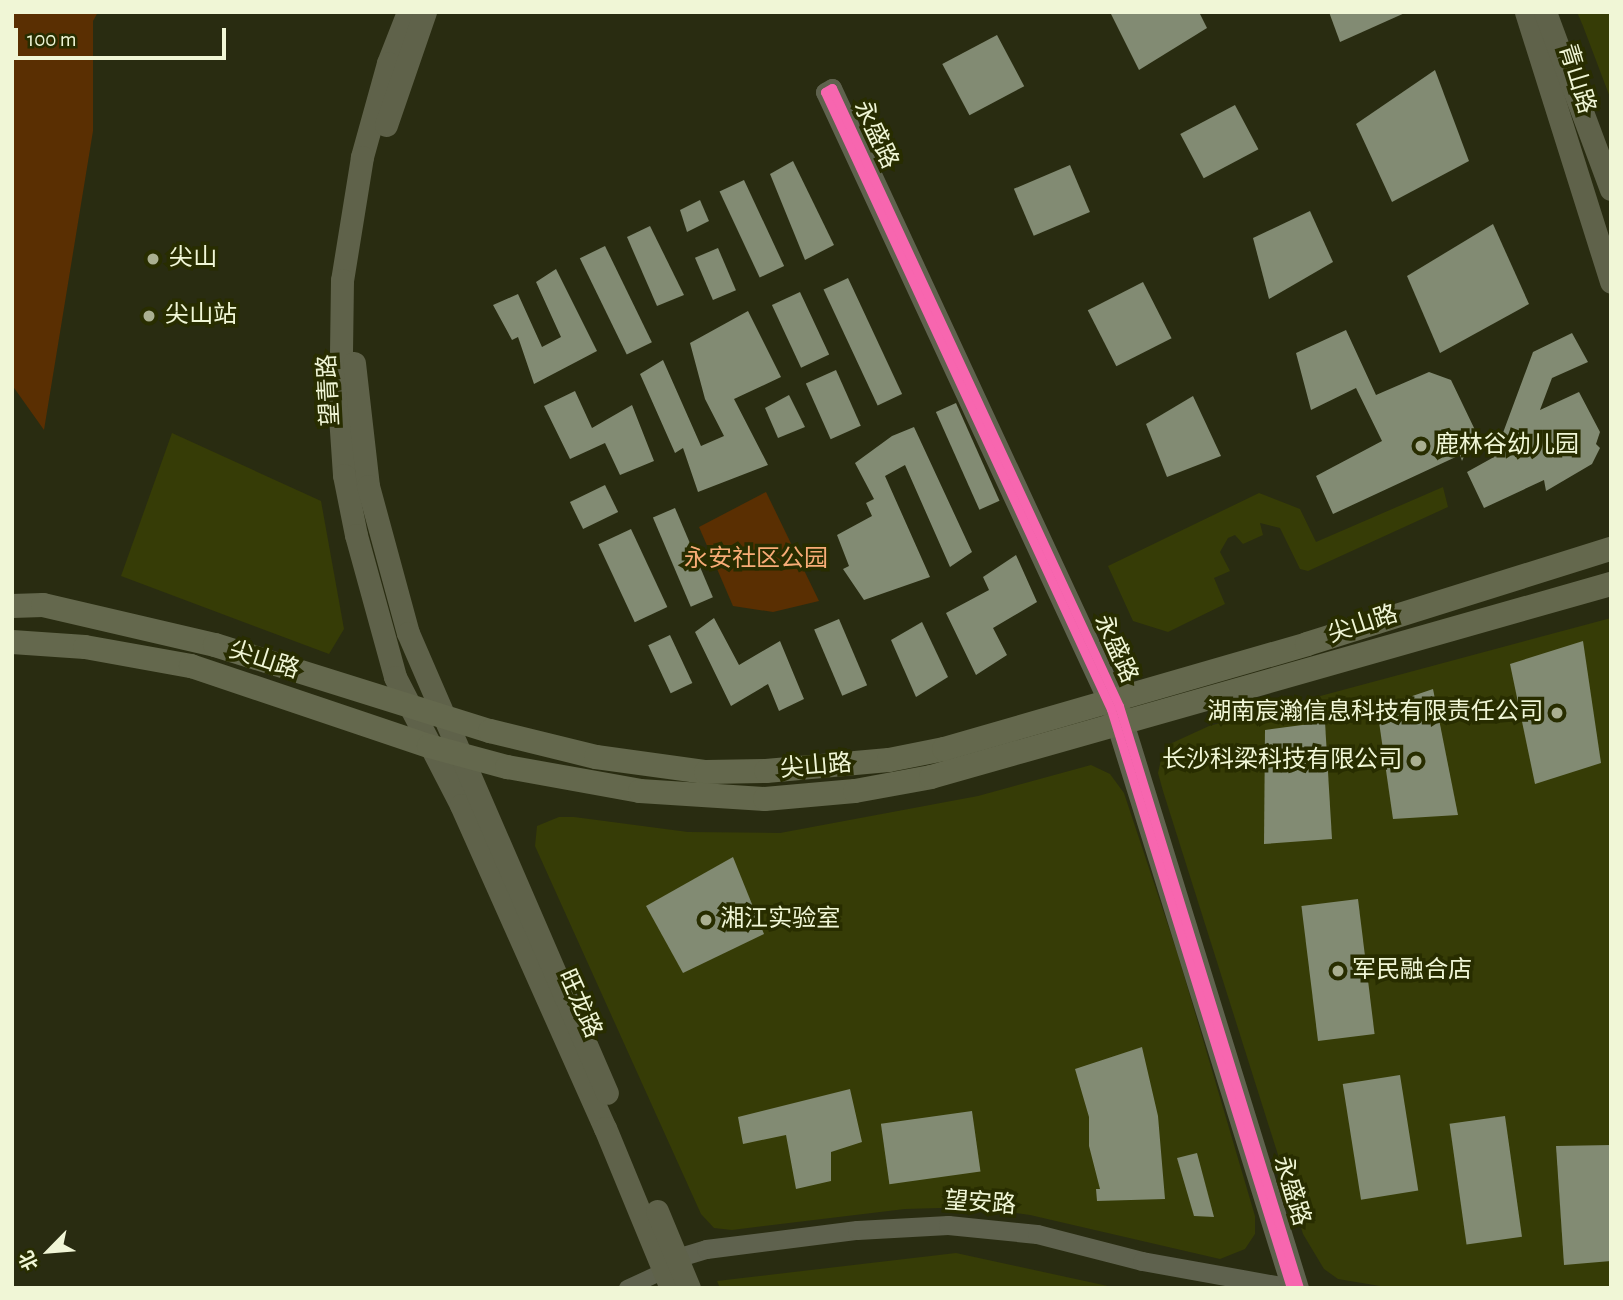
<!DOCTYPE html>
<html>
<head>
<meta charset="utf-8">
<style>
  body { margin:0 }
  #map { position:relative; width:1623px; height:1300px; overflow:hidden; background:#292c11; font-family:"Alegreya Sans","Noto Sans SC",sans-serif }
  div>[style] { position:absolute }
  .built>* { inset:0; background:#363c06 }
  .green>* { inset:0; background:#5a2f02 }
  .building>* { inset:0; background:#828b73; transform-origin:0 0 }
  .minor>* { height:16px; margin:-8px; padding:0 8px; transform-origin:8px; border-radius:8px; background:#5f624e }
  .tertiary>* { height:19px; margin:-9.5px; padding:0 9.5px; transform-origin:9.5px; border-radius:9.5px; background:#5f624e }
  .secondary>* { height:23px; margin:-11.5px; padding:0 11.5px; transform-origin:11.5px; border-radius:11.5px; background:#5f624a }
  .primary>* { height:24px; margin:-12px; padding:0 12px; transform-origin:12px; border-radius:12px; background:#64684d }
  .cycleway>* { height:9px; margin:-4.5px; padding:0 4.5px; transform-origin:4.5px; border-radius:4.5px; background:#f766af }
  .dots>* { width:19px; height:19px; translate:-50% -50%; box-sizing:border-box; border:4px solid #282d00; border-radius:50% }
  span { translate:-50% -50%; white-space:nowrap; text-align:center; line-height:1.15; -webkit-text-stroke:7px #282d00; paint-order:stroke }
  .street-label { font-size:24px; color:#f0f6d6 }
  .poi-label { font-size:24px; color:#f0f6d6 }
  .left { translate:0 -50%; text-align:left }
  .right { translate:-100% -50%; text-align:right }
  .park-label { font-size:24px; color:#f8ac76 }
  .frame { position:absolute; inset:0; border:14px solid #f0f6d6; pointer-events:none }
  .north { position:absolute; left:14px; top:1216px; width:70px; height:70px; -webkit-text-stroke:5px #282d00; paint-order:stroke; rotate:245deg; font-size:19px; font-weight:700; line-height:28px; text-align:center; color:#f0f6d6 }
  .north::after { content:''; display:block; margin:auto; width:24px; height:32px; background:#f0f6d6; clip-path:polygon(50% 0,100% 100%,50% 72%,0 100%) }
  .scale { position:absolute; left:14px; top:28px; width:212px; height:32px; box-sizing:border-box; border:4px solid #f0f6d6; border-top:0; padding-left:9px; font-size:21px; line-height:24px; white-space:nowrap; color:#f0f6d6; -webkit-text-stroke:5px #282d00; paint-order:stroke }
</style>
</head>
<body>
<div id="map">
  <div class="built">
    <i style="clip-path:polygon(1577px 12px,1611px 12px,1611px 100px,1583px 26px)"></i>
    <i style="clip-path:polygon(172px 433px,321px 501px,344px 629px,329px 654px,121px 576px)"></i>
    <i style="clip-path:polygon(1443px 487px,1448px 507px,1308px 571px,1300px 569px,1280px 528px,1260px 523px,1263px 535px,1243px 544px,1235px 535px,1228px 538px,1220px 552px,1230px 571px,1214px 578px,1225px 604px,1168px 632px,1133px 621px,1108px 566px,1259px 493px,1300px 509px,1316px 542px)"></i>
    <i style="clip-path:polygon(1611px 618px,1611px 1288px,1392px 1288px,1338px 1279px,1324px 1269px,1303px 1234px,1163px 791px,1158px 773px,1162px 755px,1172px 743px,1209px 726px)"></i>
    <i style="clip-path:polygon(1091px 765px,1110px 774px,1124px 793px,1178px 955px,1255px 1216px,1255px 1234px,1245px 1249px,1220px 1259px,1030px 1215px,974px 1207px,905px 1209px,732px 1230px,714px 1228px,701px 1214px,535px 846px,537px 826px,559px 817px,574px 817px,688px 832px,780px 833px,978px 796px)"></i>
    <i style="clip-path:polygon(956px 1253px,1117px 1288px,720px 1288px,717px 1281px)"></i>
  </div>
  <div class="green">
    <i style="clip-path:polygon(12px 12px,98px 12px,93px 21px,93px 131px,44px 430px,12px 385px)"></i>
    <i style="clip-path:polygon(766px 492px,819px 601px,773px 612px,733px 606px,699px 527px)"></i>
  </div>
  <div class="building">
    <i style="clip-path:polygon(1110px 12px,1199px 12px,1207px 28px,1139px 70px)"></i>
    <i style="clip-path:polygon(1329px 12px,1407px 12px,1340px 42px)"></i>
    <i style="left:997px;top:35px;width:58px;height:62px;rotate:62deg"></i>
    <i style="clip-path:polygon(1435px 70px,1469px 161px,1392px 202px,1356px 124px)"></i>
    <i style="left:1235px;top:105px;width:50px;height:62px;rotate:62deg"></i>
    <i style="clip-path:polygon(793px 161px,834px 245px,805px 260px,770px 174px)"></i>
    <i style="left:1070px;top:165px;width:51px;height:61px;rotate:67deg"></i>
    <i style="left:744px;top:180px;width:95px;height:27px;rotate:65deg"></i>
    <i style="clip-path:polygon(700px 200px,709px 221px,687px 232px,680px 210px)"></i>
    <i style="clip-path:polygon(1310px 211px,1333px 262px,1269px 299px,1253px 238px)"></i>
    <i style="clip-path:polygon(1493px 224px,1529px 304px,1440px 353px,1407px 276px)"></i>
    <i style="clip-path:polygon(650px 226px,684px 295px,657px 306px,627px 237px)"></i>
    <i style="left:605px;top:246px;width:107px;height:28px;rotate:64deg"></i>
    <i style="left:718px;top:248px;width:46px;height:25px;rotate:67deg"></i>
    <i style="clip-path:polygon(556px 269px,597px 351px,534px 384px,518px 337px,512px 340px,493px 305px,518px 294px,542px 347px,561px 337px,536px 282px)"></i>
    <i style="left:848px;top:278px;width:128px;height:27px;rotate:65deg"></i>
    <i style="left:1143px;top:282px;width:63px;height:62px;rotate:63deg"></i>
    <i style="left:800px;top:292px;width:69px;height:31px;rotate:65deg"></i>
    <i style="clip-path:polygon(748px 311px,781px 377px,734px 399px,768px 465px,698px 492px,683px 448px,675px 453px,640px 374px,663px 360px,701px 446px,724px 436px,705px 399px,690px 343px)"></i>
    <i style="clip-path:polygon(1346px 330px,1376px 395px,1429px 372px,1451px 380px,1475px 430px,1462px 461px,1460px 455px,1333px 514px,1316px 476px,1382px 441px,1356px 388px,1311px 410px,1296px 353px)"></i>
    <i style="clip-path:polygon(1572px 333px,1588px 362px,1552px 378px,1540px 410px,1579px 392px,1600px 432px,1596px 444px,1600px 448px,1592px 464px,1546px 491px,1544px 480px,1484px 508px,1467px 472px,1494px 457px,1533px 352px)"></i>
    <i style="left:836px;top:370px;width:61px;height:33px;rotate:66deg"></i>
    <i style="clip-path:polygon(575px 391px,592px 428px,632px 405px,654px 461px,620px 475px,605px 443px,570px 459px,544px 406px)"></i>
    <i style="clip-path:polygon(789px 395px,805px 427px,778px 438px,765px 408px)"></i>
    <i style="clip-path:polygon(1193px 396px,1221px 456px,1167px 477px,1146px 424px)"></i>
    <i style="left:956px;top:403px;width:107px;height:22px;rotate:66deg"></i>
    <i style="clip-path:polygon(914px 427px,972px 552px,950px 567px,905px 465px,885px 476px,930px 577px,864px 600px,843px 569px,849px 566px,837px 535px,872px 516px,866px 503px,874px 499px,855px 463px,892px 436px)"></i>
    <i style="left:605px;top:485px;width:30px;height:39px;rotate:64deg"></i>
    <i style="left:675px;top:508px;width:97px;height:24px;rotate:67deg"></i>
    <i style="left:631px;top:529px;width:86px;height:36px;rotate:65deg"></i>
    <i style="clip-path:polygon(1016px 555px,1037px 602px,993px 628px,1007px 655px,976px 675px,946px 613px,989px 590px,983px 577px)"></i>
    <i style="clip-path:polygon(714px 618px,739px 665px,780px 641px,804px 699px,779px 711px,768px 684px,731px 706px,695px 632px)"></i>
    <i style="left:839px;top:619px;width:72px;height:27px;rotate:67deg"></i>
    <i style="clip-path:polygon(922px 622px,948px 677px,916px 697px,891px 640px)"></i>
    <i style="left:670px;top:635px;width:53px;height:24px;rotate:65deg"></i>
    <i style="clip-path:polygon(1583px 641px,1601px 763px,1535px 784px,1510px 664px)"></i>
    <i style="clip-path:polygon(1433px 689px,1458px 815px,1393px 819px,1377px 708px)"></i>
    <i style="clip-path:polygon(1325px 722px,1332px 839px,1264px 844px,1265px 730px)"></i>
    <i style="clip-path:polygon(733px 857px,764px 934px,683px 973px,646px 906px)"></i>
    <i style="left:1358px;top:899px;width:136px;height:57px;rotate:83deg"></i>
    <i style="clip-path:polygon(1142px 1047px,1158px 1116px,1165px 1199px,1097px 1201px,1096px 1189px,1100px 1189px,1089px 1146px,1089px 1117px,1075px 1069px)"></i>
    <i style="left:1400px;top:1075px;width:117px;height:58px;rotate:81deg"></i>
    <i style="clip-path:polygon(850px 1089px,862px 1142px,831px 1152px,831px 1181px,796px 1189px,786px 1135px,743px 1144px,738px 1117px)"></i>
    <i style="left:972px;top:1111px;width:61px;height:92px;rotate:82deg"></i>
    <i style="left:1505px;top:1116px;width:122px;height:56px;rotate:82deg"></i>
    <i style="clip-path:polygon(1611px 1145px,1611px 1261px,1564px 1265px,1556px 1146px)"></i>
    <i style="clip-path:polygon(1197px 1153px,1214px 1217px,1194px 1216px,1177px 1158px)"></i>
  </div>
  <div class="minor">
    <i style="left:627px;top:1288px;width:41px;rotate:-24.7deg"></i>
  </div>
  <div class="tertiary">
    <i style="left:663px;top:1262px;width:45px;rotate:-16.8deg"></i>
    <i style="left:706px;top:1249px;width:152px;rotate:-7.2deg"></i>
    <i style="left:857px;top:1230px;width:91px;rotate:-3.1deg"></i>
    <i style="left:948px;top:1225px;width:89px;rotate:5.8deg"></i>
    <i style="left:1037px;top:1234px;width:108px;rotate:14.4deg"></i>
    <i style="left:1142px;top:1261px;width:152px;rotate:10.2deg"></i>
    <i style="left:1291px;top:1288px;width:606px;rotate:-107.27deg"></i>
    <i style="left:1111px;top:709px;width:680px;rotate:-114.87deg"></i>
    <i style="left:825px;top:92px;width:8px;rotate:-30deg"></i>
    <i style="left:832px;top:88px;width:681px;rotate:65.09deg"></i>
    <i style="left:1119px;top:706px;width:609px;rotate:72.81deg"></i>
  </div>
  <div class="secondary">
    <i style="left:408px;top:12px;width:55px;rotate:111.4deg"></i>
    <i style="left:388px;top:63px;width:98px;rotate:105.5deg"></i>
    <i style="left:362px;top:157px;width:125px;rotate:99.2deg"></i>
    <i style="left:342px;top:280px;width:136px;rotate:90.8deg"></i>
    <i style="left:340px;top:416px;width:59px;rotate:86.1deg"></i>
    <i style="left:344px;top:475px;width:61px;rotate:78.7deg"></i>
    <i style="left:356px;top:535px;width:147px;rotate:74.6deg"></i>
    <i style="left:395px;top:677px;width:144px;rotate:62.7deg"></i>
    <i style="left:461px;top:805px;width:354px;rotate:66deg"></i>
    <i style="left:605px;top:1128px;width:173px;rotate:67.6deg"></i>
    <i style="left:1526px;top:12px;width:283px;rotate:72.5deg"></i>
    <i style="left:1545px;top:12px;width:189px;rotate:69.6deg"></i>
    <i style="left:386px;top:125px;width:120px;rotate:-71deg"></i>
    <i style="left:354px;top:363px;width:124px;rotate:83.5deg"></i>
    <i style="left:368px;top:486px;width:152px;rotate:74.8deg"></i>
    <i style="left:408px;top:633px;width:501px;rotate:66.61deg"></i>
    <i style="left:657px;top:1211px;width:83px;rotate:67.4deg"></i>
  </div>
  <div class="primary">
    <i style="left:12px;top:606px;width:31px;rotate:-2deg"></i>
    <i style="left:43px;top:605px;width:177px;rotate:13.1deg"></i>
    <i style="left:215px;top:645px;width:288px;rotate:17.4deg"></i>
    <i style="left:490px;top:731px;width:109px;rotate:13.8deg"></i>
    <i style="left:596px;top:757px;width:111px;rotate:7.8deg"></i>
    <i style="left:706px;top:772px;width:60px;rotate:-1deg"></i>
    <i style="left:766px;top:771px;width:123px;rotate:-5.1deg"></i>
    <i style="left:889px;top:760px;width:56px;rotate:-11.3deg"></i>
    <i style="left:944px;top:749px;width:378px;rotate:-16.1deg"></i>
    <i style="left:1307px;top:644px;width:318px;rotate:-17.4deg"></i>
    <i style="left:12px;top:642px;width:73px;rotate:3.9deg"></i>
    <i style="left:85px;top:647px;width:108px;rotate:10.2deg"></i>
    <i style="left:191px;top:666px;width:251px;rotate:18.6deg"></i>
    <i style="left:429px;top:746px;width:81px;rotate:15.1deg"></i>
    <i style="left:507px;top:767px;width:135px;rotate:10.2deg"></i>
    <i style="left:640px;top:791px;width:125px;rotate:3.7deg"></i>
    <i style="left:765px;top:799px;width:90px;rotate:-5.1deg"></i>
    <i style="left:855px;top:791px;width:77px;rotate:-10.4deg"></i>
    <i style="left:931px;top:777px;width:707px;rotate:-15.85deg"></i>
  </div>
  <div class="cycleway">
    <i style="left:1291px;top:1288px;width:606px;rotate:-107.27deg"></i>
    <i style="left:1111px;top:709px;width:680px;rotate:-114.87deg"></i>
    <i style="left:825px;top:92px;width:8px;rotate:-30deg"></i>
    <i style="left:832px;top:88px;width:681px;rotate:65.09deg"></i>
    <i style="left:1119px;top:706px;width:609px;rotate:72.81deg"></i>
  </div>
  <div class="dots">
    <i style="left:153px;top:259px;background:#aaaf91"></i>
    <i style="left:149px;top:316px;background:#aaaf91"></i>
    <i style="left:1421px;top:446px;background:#aaaf91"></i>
    <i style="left:1557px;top:713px;background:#aaaf91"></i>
    <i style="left:1416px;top:761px;background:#aaaf91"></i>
    <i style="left:706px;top:920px;background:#aaaf91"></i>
    <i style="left:1338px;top:971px;background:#aaaf91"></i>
  </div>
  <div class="street-label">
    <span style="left:1576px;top:79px;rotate:73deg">青山路</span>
    <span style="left:875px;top:135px;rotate:65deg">永盛路</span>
    <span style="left:330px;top:390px;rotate:-93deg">望青路</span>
    <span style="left:1363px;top:625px;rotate:-18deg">尖山路</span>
    <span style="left:1115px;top:649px;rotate:66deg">永盛路</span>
    <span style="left:264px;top:661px;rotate:18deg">尖山路</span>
    <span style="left:816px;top:767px;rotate:-5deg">尖山路</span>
    <span style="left:579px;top:1004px;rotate:66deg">旺龙路</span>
    <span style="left:1291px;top:1191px;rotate:73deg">永盛路</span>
    <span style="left:980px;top:1204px;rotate:4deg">望安路</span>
  </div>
  <div class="poi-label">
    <span class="left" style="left:169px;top:259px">尖山</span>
    <span class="left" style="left:165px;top:316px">尖山站</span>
    <span class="left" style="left:1435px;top:446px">鹿林谷幼儿园</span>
    <span class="right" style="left:1543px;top:713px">湖南宸瀚信息科技有限责任公司</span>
    <span class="right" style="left:1402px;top:761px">长沙科梁科技有限公司</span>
    <span class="left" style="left:720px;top:920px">湘江实验室</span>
    <span class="left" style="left:1352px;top:971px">军民融合店</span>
  </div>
  <div class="park-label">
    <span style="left:756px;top:560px">永安社区公园</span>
  </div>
  <div class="frame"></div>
  <div class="north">北</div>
  <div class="scale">100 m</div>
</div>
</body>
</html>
